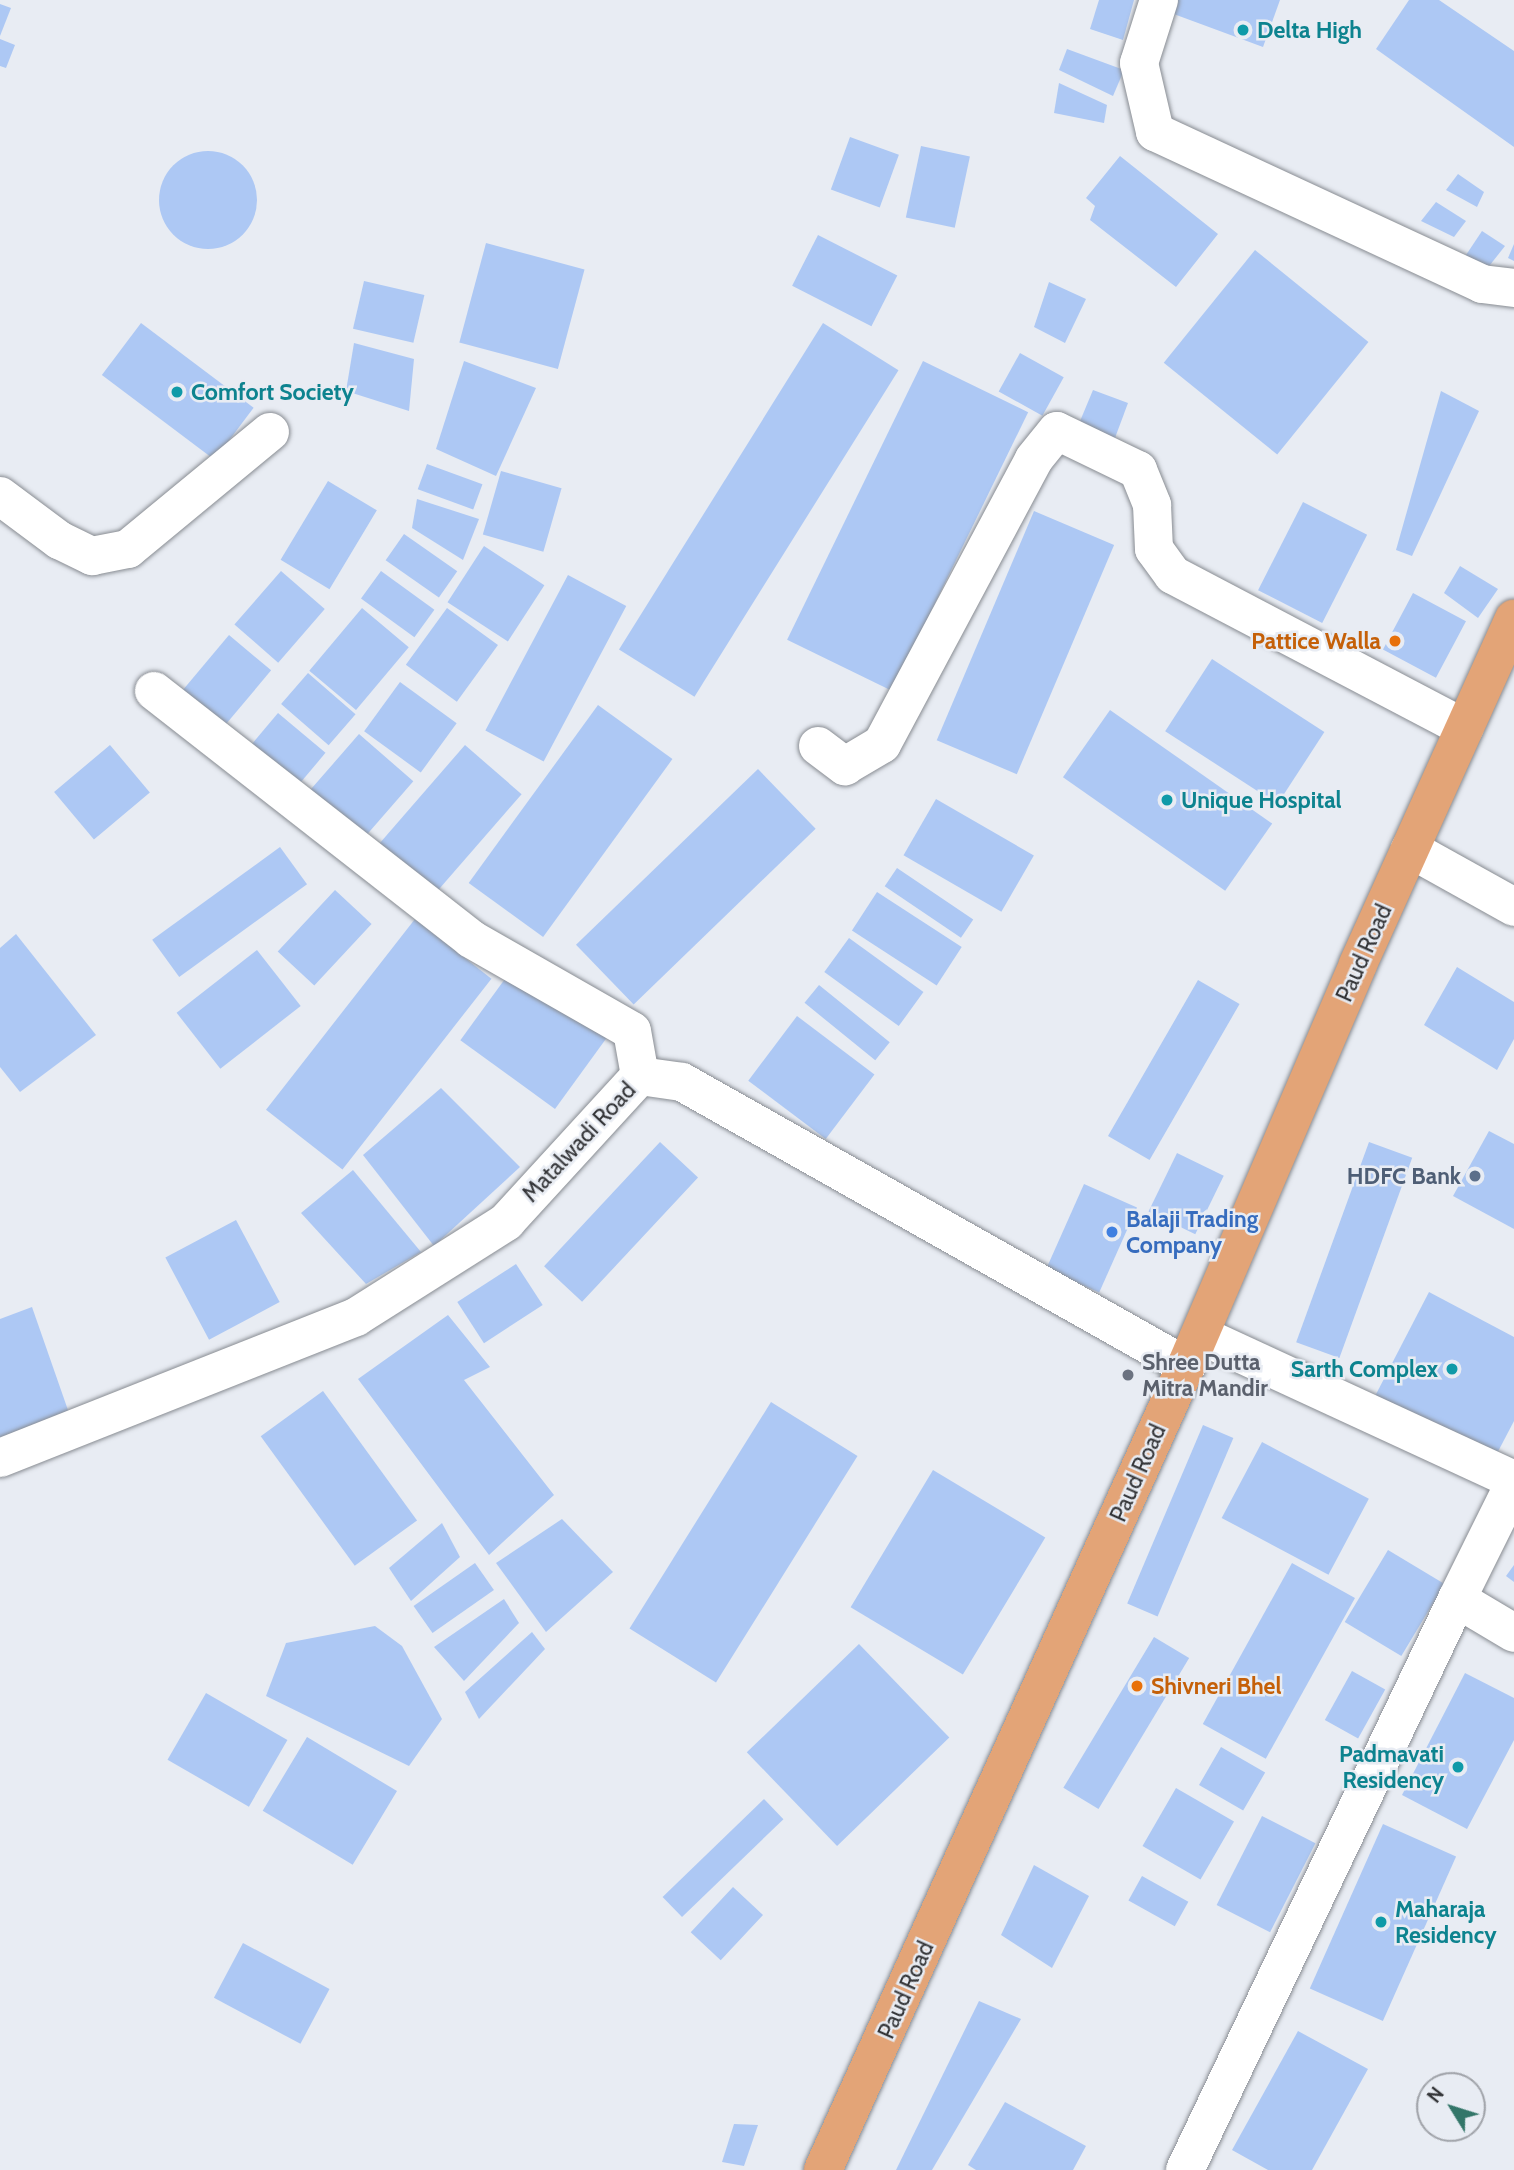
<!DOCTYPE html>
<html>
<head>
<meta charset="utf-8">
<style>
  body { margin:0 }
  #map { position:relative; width:1514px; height:2170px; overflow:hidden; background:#e8ecf3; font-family:Cabin,sans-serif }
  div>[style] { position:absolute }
  .building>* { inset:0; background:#adc8f4; transform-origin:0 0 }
  .round { border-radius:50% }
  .roads { filter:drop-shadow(0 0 2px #888c92) drop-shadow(0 0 2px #888c92) }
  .minor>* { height:38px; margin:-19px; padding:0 19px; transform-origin:19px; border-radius:19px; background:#fff }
  .major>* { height:38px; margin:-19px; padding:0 19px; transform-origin:19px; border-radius:19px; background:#e3a477 }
  .dots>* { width:19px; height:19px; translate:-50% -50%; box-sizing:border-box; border:4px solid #e8ecf3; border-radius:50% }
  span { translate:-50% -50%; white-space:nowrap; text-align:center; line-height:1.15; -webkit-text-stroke:5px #e8ecf3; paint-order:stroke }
  .culture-label { font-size:23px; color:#0d838f; font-weight:700 }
  .left { translate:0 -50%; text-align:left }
  .right { translate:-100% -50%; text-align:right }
  .food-label { font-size:23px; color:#c56008; font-weight:700 }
  .street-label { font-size:23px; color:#353639 }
  .service-label { font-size:23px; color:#4e5e75; font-weight:700 }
  .shop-label { font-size:23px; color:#366cbe; font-weight:700 }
  .worship-label { font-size:23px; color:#5b616d; font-weight:700 }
  .north { position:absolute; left:1416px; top:2072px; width:70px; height:70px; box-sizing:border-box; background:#e8ecf3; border:2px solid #a0a3a9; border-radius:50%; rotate:308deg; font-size:19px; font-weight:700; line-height:28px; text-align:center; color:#353639 }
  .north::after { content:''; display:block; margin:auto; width:24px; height:32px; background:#337669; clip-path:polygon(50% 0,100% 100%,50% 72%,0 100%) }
</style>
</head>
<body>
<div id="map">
  <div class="building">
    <i style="clip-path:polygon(1099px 0,1134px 0,1123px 40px,1090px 29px)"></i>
    <i style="clip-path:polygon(1176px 0,1280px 0,1263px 47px,1171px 13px)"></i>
    <i style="clip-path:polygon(1409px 0,1439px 0,1514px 51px,1514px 147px,1376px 49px)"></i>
    <i style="clip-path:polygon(0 4px,11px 8px,0 36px)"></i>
    <i style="clip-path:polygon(0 39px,15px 45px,6px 68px,0 66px)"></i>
    <i style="clip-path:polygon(1067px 49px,1124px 70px,1113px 96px,1059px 70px)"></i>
    <i style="clip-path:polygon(1059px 83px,1107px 105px,1104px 123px,1054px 113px)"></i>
    <i style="left:850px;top:137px;width:52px;height:56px;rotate:20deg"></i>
    <i style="left:921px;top:146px;width:50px;height:73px;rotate:12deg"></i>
    <i class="round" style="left:159px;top:151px;width:98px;height:98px"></i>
    <i style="clip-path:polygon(1120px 156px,1218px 234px,1176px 287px,1090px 220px,1095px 206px,1086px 198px)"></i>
    <i style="clip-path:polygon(1458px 174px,1484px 192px,1477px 207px,1446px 190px)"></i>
    <i style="clip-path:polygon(1436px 202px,1466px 221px,1454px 237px,1421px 221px)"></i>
    <i style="clip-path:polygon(1482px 231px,1505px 246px,1486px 270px,1464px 258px)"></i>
    <i style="left:818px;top:235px;width:89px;height:57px;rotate:27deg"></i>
    <i style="left:486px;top:243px;width:102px;height:103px;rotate:15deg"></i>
    <i style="clip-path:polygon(1514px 244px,1514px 261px,1508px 258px)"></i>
    <i style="left:1255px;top:250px;width:146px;height:145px;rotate:39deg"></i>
    <i style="left:364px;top:281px;width:62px;height:49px;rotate:13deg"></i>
    <i style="clip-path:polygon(1049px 282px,1086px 299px,1065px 343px,1034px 327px)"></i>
    <i style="left:141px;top:323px;width:141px;height:65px;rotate:37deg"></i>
    <i style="left:823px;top:323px;width:89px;height:385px;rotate:32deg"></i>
    <i style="clip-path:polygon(354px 343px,414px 359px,409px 411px,346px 391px)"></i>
    <i style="left:1020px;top:353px;width:50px;height:44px;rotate:29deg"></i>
    <i style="clip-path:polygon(464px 361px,536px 388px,496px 476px,436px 449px)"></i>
    <i style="left:923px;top:361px;width:117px;height:310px;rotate:26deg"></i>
    <i style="clip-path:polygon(1093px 390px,1128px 403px,1112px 446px,1073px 438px)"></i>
    <i style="clip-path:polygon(1441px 391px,1479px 411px,1412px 556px,1396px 550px)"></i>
    <i style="left:427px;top:464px;width:59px;height:27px;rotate:20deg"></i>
    <i style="left:501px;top:471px;width:63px;height:66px;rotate:16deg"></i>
    <i style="left:328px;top:481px;width:57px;height:92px;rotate:31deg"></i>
    <i style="clip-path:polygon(417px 499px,479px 519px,463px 560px,412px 528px)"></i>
    <i style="left:1303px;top:502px;width:72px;height:99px;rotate:27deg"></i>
    <i style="left:1034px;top:511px;width:87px;height:249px;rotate:23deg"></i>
    <i style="left:404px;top:534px;width:65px;height:32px;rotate:35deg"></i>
    <i style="left:484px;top:546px;width:72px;height:67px;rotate:33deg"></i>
    <i style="clip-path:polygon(1460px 566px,1498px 589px,1478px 618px,1444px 593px)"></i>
    <i style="left:281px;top:571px;width:58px;height:71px;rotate:41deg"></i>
    <i style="left:381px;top:571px;width:66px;height:34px;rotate:36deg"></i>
    <i style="left:568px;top:575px;width:66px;height:176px;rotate:28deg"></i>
    <i style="left:1413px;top:593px;width:60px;height:64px;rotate:28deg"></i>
    <i style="left:362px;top:608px;width:61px;height:82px;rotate:40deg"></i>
    <i style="left:447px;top:608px;width:63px;height:70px;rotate:36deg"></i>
    <i style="left:229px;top:635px;width:55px;height:76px;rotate:40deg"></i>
    <i style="left:1212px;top:659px;width:134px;height:86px;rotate:33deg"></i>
    <i style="left:308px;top:673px;width:63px;height:41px;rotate:41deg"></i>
    <i style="left:400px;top:682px;width:70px;height:61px;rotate:36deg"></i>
    <i style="left:598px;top:705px;width:92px;height:220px;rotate:36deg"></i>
    <i style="left:1110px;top:710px;width:198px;height:82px;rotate:35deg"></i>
    <i style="left:278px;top:713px;width:62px;height:48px;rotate:40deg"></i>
    <i style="left:359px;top:734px;width:72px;height:74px;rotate:41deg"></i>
    <i style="left:110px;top:745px;width:62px;height:73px;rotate:50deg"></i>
    <i style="left:465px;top:745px;width:75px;height:133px;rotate:41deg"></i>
    <i style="left:758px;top:769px;width:83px;height:253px;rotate:46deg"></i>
    <i style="left:936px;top:799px;width:113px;height:65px;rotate:30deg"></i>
    <i style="left:280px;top:847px;width:46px;height:158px;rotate:54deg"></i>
    <i style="left:897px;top:868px;width:92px;height:22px;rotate:34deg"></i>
    <i style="left:335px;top:890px;width:50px;height:84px;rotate:43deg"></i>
    <i style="left:877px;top:892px;width:101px;height:46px;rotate:33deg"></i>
    <i style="left:415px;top:919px;width:97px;height:242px;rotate:38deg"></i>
    <i style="clip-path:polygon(16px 934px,96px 1035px,20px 1092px,0 1067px,0 948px)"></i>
    <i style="left:849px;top:938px;width:92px;height:42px;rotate:36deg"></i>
    <i style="left:257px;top:950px;width:71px;height:102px;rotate:52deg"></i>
    <i style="left:515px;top:965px;width:117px;height:93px;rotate:36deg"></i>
    <i style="clip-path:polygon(1457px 967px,1514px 1002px,1514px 1039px,1497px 1070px,1424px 1025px)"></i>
    <i style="left:1198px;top:980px;width:48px;height:180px;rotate:30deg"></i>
    <i style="left:819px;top:985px;width:91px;height:23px;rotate:39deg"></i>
    <i style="left:797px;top:1016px;width:97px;height:81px;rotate:37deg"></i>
    <i style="clip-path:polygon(441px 1088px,520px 1167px,434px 1246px,363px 1155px)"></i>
    <i style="clip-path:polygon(1489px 1131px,1514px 1144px,1514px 1229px,1453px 1196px)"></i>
    <i style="left:660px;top:1142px;width:52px;height:170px;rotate:43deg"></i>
    <i style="left:1369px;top:1142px;width:46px;height:213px;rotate:20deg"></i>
    <i style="left:1177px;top:1153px;width:52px;height:65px;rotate:26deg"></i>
    <i style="clip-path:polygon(353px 1170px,421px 1252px,366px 1284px,301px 1213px)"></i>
    <i style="left:1084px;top:1184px;width:58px;height:93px;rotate:24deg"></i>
    <i style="left:236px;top:1220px;width:93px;height:80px;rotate:62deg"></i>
    <i style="left:516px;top:1264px;width:49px;height:70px;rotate:57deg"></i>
    <i style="clip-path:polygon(1429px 1292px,1514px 1337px,1514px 1421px,1492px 1463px,1373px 1400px)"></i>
    <i style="clip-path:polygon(32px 1307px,69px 1413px,0 1438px,0 1319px)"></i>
    <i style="clip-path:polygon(448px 1315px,490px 1367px,464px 1380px,554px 1495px,489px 1555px,358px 1379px)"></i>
    <i style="left:323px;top:1391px;width:160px;height:77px;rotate:54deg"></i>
    <i style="left:771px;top:1402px;width:102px;height:267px;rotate:32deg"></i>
    <i style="left:1203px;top:1425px;width:33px;height:194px;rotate:23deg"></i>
    <i style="left:1262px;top:1442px;width:121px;height:86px;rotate:28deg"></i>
    <i style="left:933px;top:1470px;width:131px;height:160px;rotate:31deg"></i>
    <i style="clip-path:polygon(562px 1519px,613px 1572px,546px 1632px,496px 1563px)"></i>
    <i style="clip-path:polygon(442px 1523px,460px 1557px,411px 1601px,389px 1568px)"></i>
    <i style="left:1388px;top:1550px;width:66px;height:84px;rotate:31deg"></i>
    <i style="left:475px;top:1563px;width:33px;height:75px;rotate:55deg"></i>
    <i style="left:1292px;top:1563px;width:72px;height:184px;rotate:29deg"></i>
    <i style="clip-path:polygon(1514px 1565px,1514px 1582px,1506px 1576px)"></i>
    <i style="clip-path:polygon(504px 1599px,519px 1623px,464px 1681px,434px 1647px)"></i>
    <i style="clip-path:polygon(375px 1626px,402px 1646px,442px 1719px,409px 1766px,266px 1696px,286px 1643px)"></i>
    <i style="clip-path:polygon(532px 1632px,545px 1649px,479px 1719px,465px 1692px)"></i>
    <i style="left:1154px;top:1637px;width:41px;height:176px;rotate:31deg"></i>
    <i style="left:859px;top:1644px;width:130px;height:156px;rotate:46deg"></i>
    <i style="left:1352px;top:1671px;width:38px;height:56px;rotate:29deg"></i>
    <i style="clip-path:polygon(1465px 1673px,1514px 1698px,1514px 1740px,1467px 1829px,1402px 1795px)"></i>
    <i style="left:206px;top:1693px;width:94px;height:77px;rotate:30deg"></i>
    <i style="left:307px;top:1737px;width:105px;height:86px;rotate:31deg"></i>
    <i style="left:1221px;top:1747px;width:51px;height:44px;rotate:30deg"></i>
    <i style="left:1176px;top:1788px;width:67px;height:67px;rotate:30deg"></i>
    <i style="left:764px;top:1799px;width:28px;height:141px;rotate:46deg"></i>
    <i style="left:1262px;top:1816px;width:60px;height:100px;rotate:27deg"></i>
    <i style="left:1383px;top:1824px;width:80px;height:180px;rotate:24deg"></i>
    <i style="clip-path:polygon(1034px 1865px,1089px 1896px,1052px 1968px,1001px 1935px)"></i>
    <i style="left:1142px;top:1876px;width:53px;height:28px;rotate:29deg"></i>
    <i style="left:733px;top:1887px;width:41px;height:62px;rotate:43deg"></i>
    <i style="left:243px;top:1943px;width:98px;height:62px;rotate:28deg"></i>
    <i style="clip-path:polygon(979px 2001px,1021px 2019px,932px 2170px,896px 2170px)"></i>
    <i style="clip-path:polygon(1298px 2031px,1368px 2069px,1312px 2170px,1268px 2170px,1232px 2150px)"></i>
    <i style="clip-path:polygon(1005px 2102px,1086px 2146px,1073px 2170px,976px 2170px,968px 2165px)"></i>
    <i style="clip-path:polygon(734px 2124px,758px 2125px,744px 2166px,722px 2162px)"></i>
  </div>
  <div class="roads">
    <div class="minor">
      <i style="left:1159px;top:0;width:66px;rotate:107.6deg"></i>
      <i style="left:1139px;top:63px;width:71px;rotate:76.9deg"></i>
      <i style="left:1155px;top:132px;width:361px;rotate:24.9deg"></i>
      <i style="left:1482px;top:284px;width:32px;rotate:7deg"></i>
      <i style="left:0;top:496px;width:74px;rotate:36.7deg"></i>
      <i style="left:59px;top:540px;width:37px;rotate:26deg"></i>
      <i style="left:92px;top:556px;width:37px;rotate:-11deg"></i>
      <i style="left:128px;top:549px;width:184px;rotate:-39.5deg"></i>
      <i style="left:154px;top:691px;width:402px;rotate:38deg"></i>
      <i style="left:471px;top:939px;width:185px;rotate:29.7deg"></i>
      <i style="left:632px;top:1031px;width:46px;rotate:79.9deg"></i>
      <i style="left:818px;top:746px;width:34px;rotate:37deg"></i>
      <i style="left:845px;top:766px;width:43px;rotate:-30.7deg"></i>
      <i style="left:882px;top:744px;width:323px;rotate:-61.9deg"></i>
      <i style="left:1034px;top:459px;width:36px;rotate:-51deg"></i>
      <i style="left:1057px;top:431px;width:90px;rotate:25.7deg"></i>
      <i style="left:1138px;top:470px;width:38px;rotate:68deg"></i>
      <i style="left:1152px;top:505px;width:44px;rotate:87.4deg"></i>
      <i style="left:1154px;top:549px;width:32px;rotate:54deg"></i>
      <i style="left:1173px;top:575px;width:329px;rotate:27.7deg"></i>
      <i style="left:1410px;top:849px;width:119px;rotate:29.1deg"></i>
      <i style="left:1200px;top:1335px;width:346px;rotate:24.8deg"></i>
      <i style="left:0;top:1458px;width:383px;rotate:-21.6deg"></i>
      <i style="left:356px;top:1317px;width:178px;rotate:-32.3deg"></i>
      <i style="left:506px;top:1222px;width:198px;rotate:-47.5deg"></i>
      <i style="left:640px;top:1076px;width:42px;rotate:8.1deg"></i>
      <i style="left:682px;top:1082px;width:579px;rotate:29.4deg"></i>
      <i style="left:1514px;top:1484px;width:128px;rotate:116.4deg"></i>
      <i style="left:1457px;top:1599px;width:66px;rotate:30.8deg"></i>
      <i style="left:1185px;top:2170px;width:632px;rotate:-64.53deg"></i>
    </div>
    <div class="major">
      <i style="left:823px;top:2170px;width:882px;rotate:-65.7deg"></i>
      <i style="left:1186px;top:1366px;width:437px;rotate:-66.8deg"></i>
      <i style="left:1358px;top:964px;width:379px;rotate:-65.7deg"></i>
    </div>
  </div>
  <div class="dots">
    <i style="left:1243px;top:30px;background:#0f9aa8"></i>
    <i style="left:177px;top:392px;background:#0f9aa8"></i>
    <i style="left:1395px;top:641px;background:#e8710a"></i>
    <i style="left:1167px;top:800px;background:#0f9aa8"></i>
    <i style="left:1475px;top:1176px;background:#5c6f8a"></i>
    <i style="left:1112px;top:1232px;background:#3f7fe0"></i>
    <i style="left:1452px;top:1369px;background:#0f9aa8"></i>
    <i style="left:1128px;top:1375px;background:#6b7280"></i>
    <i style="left:1137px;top:1686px;background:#e8710a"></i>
    <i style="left:1458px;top:1767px;background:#0f9aa8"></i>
    <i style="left:1381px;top:1922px;background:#0f9aa8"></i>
  </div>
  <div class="culture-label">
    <span class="left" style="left:1257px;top:30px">Delta High</span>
    <span class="left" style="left:191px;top:392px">Comfort Society</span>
    <span class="left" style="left:1181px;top:800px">Unique Hospital</span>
    <span class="right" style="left:1438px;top:1369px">Sarth Complex</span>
    <span class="right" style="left:1444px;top:1767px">Padmavati<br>Residency</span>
    <span class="left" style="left:1395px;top:1922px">Maharaja<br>Residency</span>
  </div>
  <div class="food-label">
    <span class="right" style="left:1381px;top:641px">Pattice Walla</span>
    <span class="left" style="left:1151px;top:1686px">Shivneri Bhel</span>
  </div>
  <div class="street-label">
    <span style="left:1364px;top:953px;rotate:-66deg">Paud Road</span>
    <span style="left:579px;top:1142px;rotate:-47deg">Matalwadi Road</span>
    <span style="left:1138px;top:1473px;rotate:-66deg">Paud Road</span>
    <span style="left:906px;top:1990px;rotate:-66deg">Paud Road</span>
  </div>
  <div class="service-label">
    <span class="right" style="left:1461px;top:1176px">HDFC Bank</span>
  </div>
  <div class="shop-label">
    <span class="left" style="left:1126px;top:1232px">Balaji Trading<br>Company</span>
  </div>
  <div class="worship-label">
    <span class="left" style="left:1142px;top:1375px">Shree Dutta<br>Mitra Mandir</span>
  </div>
  <div class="north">N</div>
</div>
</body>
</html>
